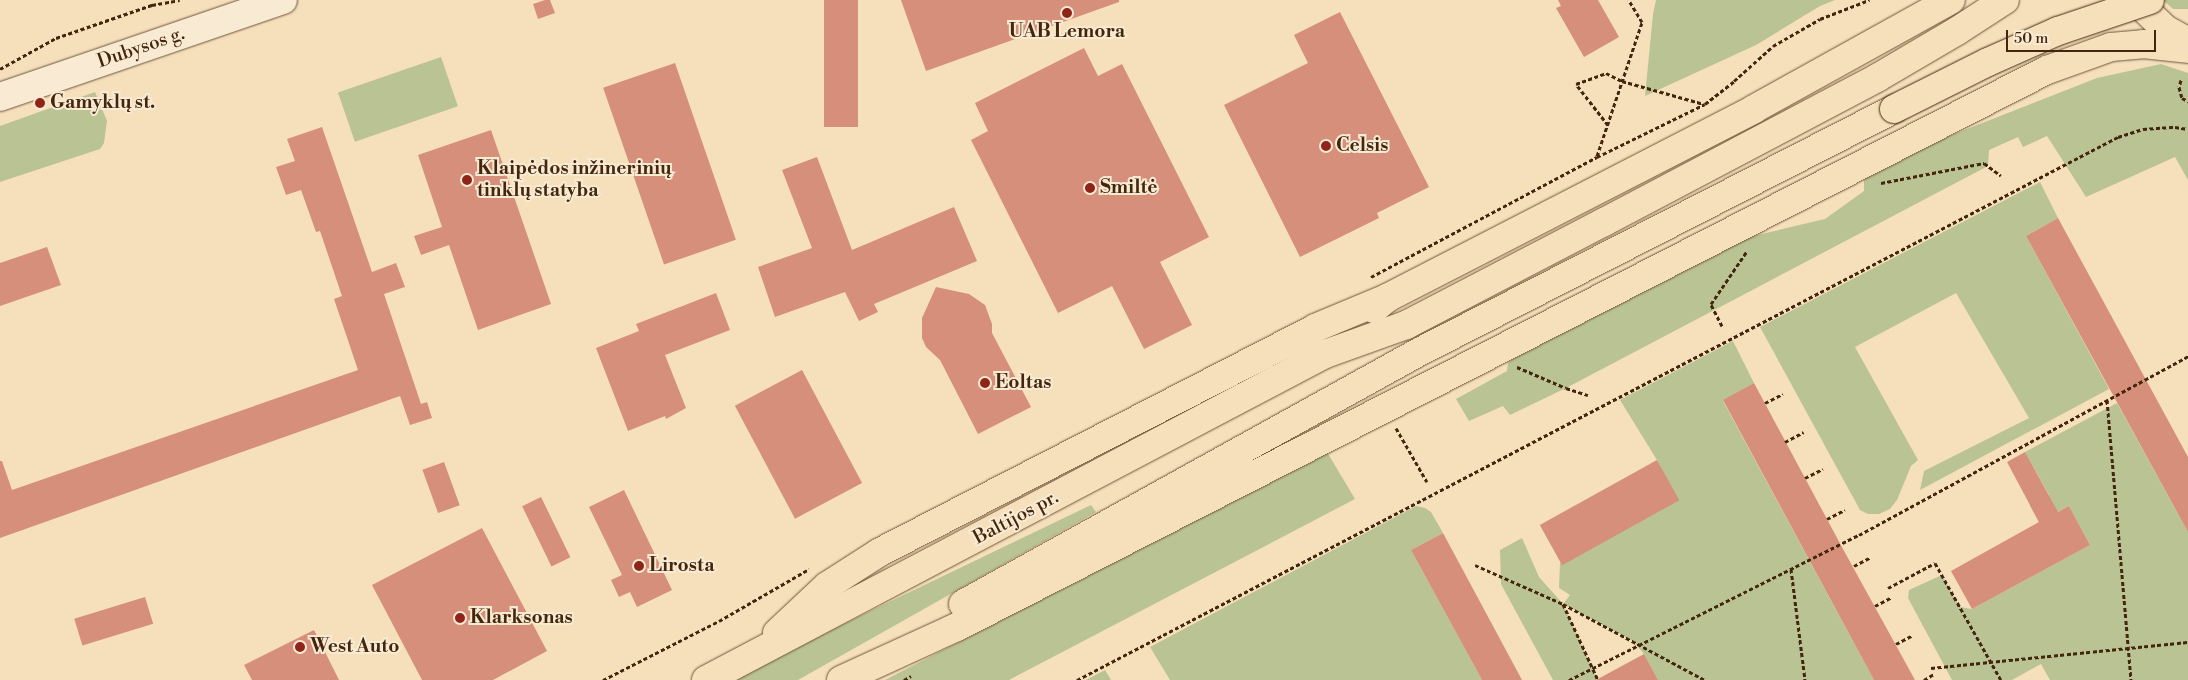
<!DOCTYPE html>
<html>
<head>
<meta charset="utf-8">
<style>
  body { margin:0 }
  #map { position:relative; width:2188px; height:680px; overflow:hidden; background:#f6e0bc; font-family:"Libre Bodoni",serif }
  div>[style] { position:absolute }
  .green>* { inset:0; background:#b9c393; transform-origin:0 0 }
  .building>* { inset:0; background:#d58f7a; transform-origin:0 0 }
  .path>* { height:3px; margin-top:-1.5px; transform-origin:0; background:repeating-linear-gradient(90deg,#44260e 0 4px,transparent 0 6.5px) }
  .roads { filter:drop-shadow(0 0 1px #70543a) drop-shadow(0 0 1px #70543a) }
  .minor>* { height:28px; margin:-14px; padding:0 14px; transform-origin:14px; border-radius:14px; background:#f9ebd3 }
  .major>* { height:28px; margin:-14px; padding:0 14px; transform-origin:14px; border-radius:14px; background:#f6e0bc }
  .highway>* { height:28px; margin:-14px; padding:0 14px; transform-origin:14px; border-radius:14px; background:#f6e0bc }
  .bridges { filter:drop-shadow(0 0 1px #44260e) drop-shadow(0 0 1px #44260e) }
  .highway-bridge>* { height:28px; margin:-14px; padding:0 14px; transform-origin:14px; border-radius:14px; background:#f6e0bc }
  .dots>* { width:14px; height:14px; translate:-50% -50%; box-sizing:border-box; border:2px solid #f9ebd3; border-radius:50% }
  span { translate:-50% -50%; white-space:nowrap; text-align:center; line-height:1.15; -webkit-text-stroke:4px #f9ebd3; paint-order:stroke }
  .poi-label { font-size:19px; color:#44260e; font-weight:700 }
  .left { translate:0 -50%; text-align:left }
  .street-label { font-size:19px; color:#44260e }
  .scale { position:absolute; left:2006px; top:30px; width:150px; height:22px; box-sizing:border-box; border:2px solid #44260e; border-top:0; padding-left:6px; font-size:15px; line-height:18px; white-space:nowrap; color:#44260e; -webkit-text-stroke:4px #f9ebd3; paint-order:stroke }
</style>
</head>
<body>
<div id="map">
  <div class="green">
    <i style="clip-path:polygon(1656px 0,1835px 0,1820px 6px,1756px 45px,1645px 96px,1653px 14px)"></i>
    <i style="clip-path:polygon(2163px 0,2188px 0,2188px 9px,2173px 9px)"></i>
    <i style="left:441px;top:57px;width:52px;height:109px;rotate:71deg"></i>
    <i style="clip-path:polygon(2161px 64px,2188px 73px,2188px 180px,2175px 157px,2086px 197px,2047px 136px,2023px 147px,2018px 137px,1989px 150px,1988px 166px,1566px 388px,1510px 415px,1503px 406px,1469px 421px,1456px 399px,1507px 371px,1508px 363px,1514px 358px,1732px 241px,1825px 219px,1864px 191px,1864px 179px,1898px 156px,2097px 78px)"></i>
    <i style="clip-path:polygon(95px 92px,107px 121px,104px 143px,100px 149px,0 182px,0 126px)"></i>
    <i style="clip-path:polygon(2040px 182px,2058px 218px,2026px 236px,2109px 389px,1920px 490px,1924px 471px,2029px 418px,1956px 293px,1855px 347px,1918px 460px,1911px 466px,1897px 500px,1890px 509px,1879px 514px,1868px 514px,1860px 510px,1760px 327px)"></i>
    <i style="clip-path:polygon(1733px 341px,1754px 383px,1723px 401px,1874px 680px,1658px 680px,1644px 654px,1633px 641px,1563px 604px,1598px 680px,1553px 680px,1501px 584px,1500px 550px,1522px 538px,1539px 577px,1563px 604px,1570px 595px,1559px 588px,1560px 563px,1678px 500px,1657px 460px,1620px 400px)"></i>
    <i style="clip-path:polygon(2117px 403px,2188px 532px,2188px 680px,2050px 680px,2041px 664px,2012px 680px,1952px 680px,1908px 598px,1909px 590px,1942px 575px,1960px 607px,1972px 609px,2090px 545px,2069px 506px,2039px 522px,2030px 506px,2049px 495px,2025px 452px)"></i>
    <i style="clip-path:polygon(1327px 452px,1355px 499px,1009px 680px,885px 680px)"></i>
    <i style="clip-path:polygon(1091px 505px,1096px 512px,798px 680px,734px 680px,835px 628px)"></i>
    <i style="clip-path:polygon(1416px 506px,1425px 508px,1431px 512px,1443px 533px,1411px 550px,1482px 680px,1170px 680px,1150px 647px)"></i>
    <i style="clip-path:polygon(1105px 670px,1111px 680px,1086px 680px)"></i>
  </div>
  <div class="building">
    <i style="clip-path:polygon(545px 0,550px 0,555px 13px,538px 19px,533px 4px)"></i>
    <i style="left:824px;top:0;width:34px;height:127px"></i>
    <i style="clip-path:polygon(901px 0,1119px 0,1119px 2px,926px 71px)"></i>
    <i style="clip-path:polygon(1558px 0,1598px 0,1619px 37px,1584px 57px,1556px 8px,1561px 6px)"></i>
    <i style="clip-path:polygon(1340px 12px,1429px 187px,1377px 213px,1379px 218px,1300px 257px,1224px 105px,1308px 63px,1294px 35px)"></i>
    <i style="clip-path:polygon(1084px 48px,1098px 76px,1122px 64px,1209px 237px,1160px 262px,1192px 325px,1144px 349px,1112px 286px,1058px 313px,971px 140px,988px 131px,975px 103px)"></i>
    <i style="left:675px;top:63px;width:187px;height:76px;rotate:71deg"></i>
    <i style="clip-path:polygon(322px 127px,372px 272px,396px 263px,405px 287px,384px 294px,421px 404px,427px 402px,432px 418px,410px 425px,400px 396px,0 538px,0 461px,2px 461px,12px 490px,358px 370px,334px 299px,342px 296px,320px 231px,316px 232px,301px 190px,286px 195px,276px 167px,295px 161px,287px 139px)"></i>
    <i style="clip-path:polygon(491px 130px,551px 304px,478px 330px,449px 245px,421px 255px,414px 236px,442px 227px,418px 155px)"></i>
    <i style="clip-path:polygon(817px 157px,852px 250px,954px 207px,977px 261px,874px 304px,878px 312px,859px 321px,845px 292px,775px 317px,758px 267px,812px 248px,782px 170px)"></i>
    <i style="clip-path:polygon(2058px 218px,2188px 457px,2188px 532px,2026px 236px)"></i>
    <i style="clip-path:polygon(47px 247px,61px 285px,0 306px,0 263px)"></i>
    <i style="clip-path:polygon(936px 287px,969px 294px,985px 305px,992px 324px,992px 333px,1031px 407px,978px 434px,940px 360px,926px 347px,922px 338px,922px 318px)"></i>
    <i style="clip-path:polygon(716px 293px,730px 330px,665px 355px,686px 408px,666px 419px,665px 416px,628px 431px,596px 348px,639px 331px,636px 324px)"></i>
    <i style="left:802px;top:370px;width:128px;height:76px;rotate:62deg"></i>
    <i style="clip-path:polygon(1754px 383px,1843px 549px,1915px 680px,1874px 680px,1723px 400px)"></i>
    <i style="clip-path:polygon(2025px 452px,2058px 512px,2069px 506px,2090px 545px,1972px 609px,1951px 571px,2039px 522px,2007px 462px)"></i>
    <i style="left:1657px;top:460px;width:46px;height:134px;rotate:61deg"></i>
    <i style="left:444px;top:462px;width:46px;height:23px;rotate:70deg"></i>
    <i style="clip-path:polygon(624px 490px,672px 590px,637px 607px,630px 592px,619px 597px,611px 580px,622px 575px,589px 507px)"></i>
    <i style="left:541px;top:497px;width:67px;height:21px;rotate:64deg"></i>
    <i style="clip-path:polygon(482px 528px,547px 651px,493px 680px,422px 680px,372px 585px)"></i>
    <i style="clip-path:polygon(1443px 533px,1522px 680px,1482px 680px,1411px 550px)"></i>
    <i style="left:145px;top:597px;width:28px;height:74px;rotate:73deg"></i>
    <i style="clip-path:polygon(314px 630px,339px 680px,252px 680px,244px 665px)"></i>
    <i style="clip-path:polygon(1644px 654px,1658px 680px,1596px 680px)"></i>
  </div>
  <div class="path">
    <i style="left:0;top:69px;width:64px;rotate:-29deg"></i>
    <i style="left:56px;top:38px;width:102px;rotate:-19deg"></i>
    <i style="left:152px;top:5px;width:28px;rotate:-10deg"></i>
    <i style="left:2181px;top:80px;width:7px;rotate:106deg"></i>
    <i style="left:2179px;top:87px;width:11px;rotate:75deg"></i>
    <i style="left:2182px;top:98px;width:7px;rotate:27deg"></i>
    <i style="left:1608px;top:125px;width:52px;rotate:-128deg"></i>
    <i style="left:1576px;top:84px;width:32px;rotate:-20deg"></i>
    <i style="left:1606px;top:73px;width:18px;rotate:27deg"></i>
    <i style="left:1622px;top:81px;width:85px;rotate:15.7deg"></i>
    <i style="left:1597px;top:156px;width:141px;rotate:-71.4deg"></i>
    <i style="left:1642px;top:22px;width:26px;rotate:-121deg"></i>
    <i style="left:1881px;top:183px;width:105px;rotate:-11deg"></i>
    <i style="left:1984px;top:163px;width:21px;rotate:37deg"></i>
    <i style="left:1371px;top:277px;width:256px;rotate:-28deg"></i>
    <i style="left:1597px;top:157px;width:120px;rotate:-26.1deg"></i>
    <i style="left:1705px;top:104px;width:37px;rotate:-38deg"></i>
    <i style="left:1734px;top:81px;width:52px;rotate:-41.9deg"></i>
    <i style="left:1773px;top:46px;width:54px;rotate:-29.9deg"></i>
    <i style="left:1820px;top:19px;width:53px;rotate:-21.2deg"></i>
    <i style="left:1722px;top:326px;width:25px;rotate:-117deg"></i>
    <i style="left:1711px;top:304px;width:64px;rotate:-55.8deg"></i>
    <i style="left:1517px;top:367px;width:53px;rotate:23.2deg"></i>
    <i style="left:1566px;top:388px;width:23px;rotate:18deg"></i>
    <i style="left:2107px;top:400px;width:281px;rotate:85.1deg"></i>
    <i style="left:1765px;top:403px;width:20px;rotate:-27deg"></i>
    <i style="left:1396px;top:428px;width:62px;rotate:60.1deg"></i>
    <i style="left:1785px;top:442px;width:21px;rotate:-28deg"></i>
    <i style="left:1805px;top:478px;width:20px;rotate:-27deg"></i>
    <i style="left:1827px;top:519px;width:20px;rotate:-27deg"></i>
    <i style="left:1475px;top:565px;width:96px;rotate:23.9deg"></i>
    <i style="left:1563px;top:604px;width:161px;rotate:28.2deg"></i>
    <i style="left:1854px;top:566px;width:19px;rotate:-28deg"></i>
    <i style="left:1791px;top:569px;width:112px;rotate:82.8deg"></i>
    <i style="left:1888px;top:588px;width:53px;rotate:-28deg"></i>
    <i style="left:1935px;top:563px;width:134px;rotate:60.6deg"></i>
    <i style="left:1563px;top:604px;width:84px;rotate:65.3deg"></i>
    <i style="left:1875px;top:606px;width:19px;rotate:-28deg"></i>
    <i style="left:1896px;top:644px;width:19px;rotate:-28deg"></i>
    <i style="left:1931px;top:668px;width:258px;rotate:-5.8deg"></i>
    <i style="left:603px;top:680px;width:130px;rotate:-27deg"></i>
    <i style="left:719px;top:621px;width:104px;rotate:-30deg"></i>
    <i style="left:904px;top:680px;width:8px;rotate:-30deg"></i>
    <i style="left:1077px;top:680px;width:1174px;rotate:-27.55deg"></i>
    <i style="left:2118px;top:137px;width:26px;rotate:-18deg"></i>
    <i style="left:2143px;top:129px;width:32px;rotate:-4deg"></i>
    <i style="left:2175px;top:127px;width:13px;rotate:9deg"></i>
    <i style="left:1569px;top:680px;width:324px;rotate:-26.6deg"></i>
    <i style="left:1859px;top:535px;width:375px;rotate:-28.5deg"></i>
    <i style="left:1924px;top:680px;width:12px;rotate:-31deg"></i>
  </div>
  <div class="roads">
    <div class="minor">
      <i style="left:0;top:97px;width:299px;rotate:-18.9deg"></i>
    </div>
    <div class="major">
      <i style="left:2135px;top:0;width:42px;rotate:44deg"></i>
      <i style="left:2165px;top:29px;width:26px;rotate:29deg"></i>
    </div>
    <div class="highway">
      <i style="left:1374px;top:309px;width:17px;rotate:-40deg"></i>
      <i style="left:1387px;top:298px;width:413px;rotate:-27.2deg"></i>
      <i style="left:1754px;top:109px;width:225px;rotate:-29deg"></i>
      <i style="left:963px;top:604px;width:521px;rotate:-28.93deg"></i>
      <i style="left:1419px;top:352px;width:534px;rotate:-27.09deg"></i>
      <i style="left:777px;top:633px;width:69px;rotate:-43.2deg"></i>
      <i style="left:827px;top:586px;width:63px;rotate:-32.7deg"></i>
      <i style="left:880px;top:552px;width:489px;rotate:-27.2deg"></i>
      <i style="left:1315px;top:328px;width:78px;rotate:-22.6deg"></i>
      <i style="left:706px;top:680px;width:700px;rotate:-27.77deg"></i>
      <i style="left:1325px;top:354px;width:86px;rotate:-19.7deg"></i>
      <i style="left:1406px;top:325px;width:223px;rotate:-27.5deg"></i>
      <i style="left:1604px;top:222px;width:309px;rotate:-27.8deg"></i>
      <i style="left:1877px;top:78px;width:93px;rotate:-30.4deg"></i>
      <i style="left:1957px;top:31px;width:57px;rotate:-32.9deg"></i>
      <i style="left:841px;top:680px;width:128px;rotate:-24.6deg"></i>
      <i style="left:957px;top:627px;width:1224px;rotate:-27.07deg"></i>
      <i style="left:2047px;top:70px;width:68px;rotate:-19.8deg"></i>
      <i style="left:2111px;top:47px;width:32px;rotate:-5deg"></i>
      <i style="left:2143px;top:44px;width:45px;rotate:6.3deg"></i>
    </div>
  </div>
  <div class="bridges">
    <div class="highway-bridge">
      <i style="left:1894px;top:109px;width:105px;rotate:-26.6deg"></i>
      <i style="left:1988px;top:62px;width:77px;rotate:-23.9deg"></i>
      <i style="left:2058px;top:31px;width:97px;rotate:-18.6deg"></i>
    </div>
  </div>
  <div class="dots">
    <i style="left:1067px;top:13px;background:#8f2418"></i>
    <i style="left:40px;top:103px;background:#8f2418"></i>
    <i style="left:1326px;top:146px;background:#8f2418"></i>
    <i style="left:467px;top:180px;background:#8f2418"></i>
    <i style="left:1090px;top:188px;background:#8f2418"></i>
    <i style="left:985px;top:383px;background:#8f2418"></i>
    <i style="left:639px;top:566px;background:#8f2418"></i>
    <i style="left:460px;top:618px;background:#8f2418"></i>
    <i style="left:300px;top:647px;background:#8f2418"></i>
  </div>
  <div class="poi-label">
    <span style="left:1067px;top:32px">UAB Lemora</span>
    <span class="left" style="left:50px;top:103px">Gamyklų st.</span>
    <span class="left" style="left:1336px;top:146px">Celsis</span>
    <span class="left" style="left:477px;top:180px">Klaipėdos inžinerinių<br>tinklų statyba</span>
    <span class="left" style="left:1100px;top:188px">Smiltė</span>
    <span class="left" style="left:995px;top:383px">Eoltas</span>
    <span class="left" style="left:649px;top:566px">Lirosta</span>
    <span class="left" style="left:470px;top:618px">Klarksonas</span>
    <span class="left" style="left:310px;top:647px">West Auto</span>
  </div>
  <div class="street-label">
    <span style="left:141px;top:48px;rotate:-19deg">Dubysos g.</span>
    <span style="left:1016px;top:518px;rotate:-28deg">Baltijos pr.</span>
  </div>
  <div class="scale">50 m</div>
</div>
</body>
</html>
